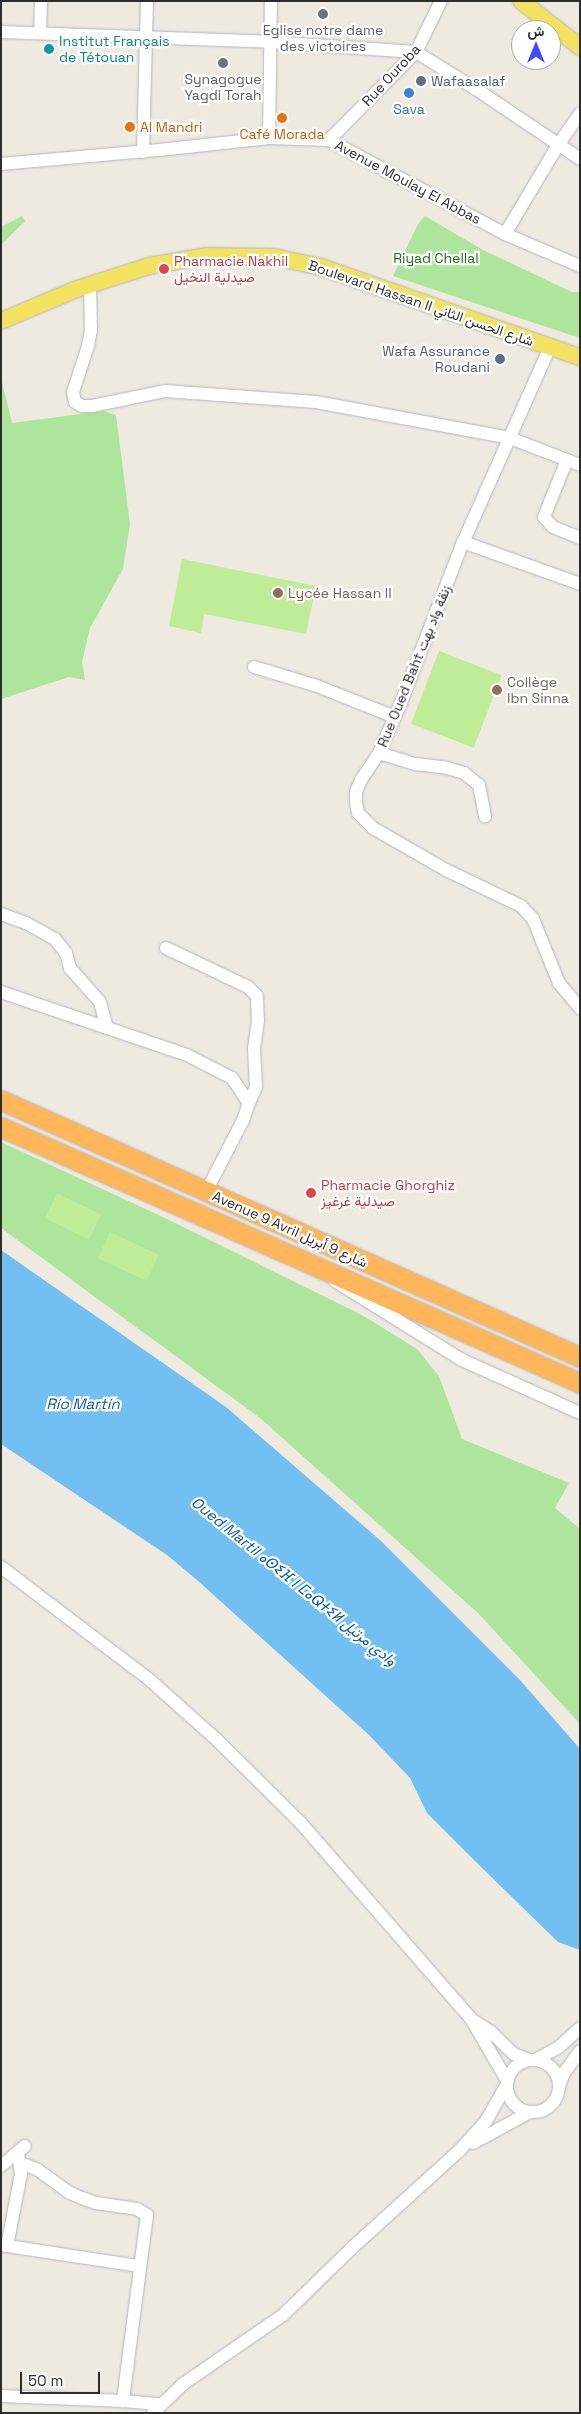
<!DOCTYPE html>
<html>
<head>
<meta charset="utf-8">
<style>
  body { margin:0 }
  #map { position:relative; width:581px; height:2414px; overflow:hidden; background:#eeeadf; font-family:"Space Grotesk",Vazirmatn,"Noto Sans Tifinagh",sans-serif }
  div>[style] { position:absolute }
  .green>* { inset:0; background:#ace59b }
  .pitch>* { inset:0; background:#beec97; transform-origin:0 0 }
  .water>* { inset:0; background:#72c0f1 }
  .roads { filter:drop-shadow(0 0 1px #b3b4c0) drop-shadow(0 0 1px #b3b4c0) }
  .minor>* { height:12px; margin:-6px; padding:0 6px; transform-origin:6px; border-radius:6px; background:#fff }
  .minor>.ring { margin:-6px; padding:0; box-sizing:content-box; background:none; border:12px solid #fff; border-radius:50% }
  .major>* { height:16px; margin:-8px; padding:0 8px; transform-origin:8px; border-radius:8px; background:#f3e25f }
  .highway>* { height:19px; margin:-9.5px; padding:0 9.5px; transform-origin:9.5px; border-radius:9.5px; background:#ffb559 }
  .dots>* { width:14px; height:14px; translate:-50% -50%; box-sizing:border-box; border:2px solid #fff; border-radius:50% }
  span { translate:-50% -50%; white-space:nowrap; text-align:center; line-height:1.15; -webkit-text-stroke:4.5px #fff; paint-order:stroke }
  .worship-label { font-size:14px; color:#5b616d }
  .culture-label { font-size:14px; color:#0d838f }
  .left { translate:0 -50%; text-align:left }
  .street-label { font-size:14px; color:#2d2d2d }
  .service-label { font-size:14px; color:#4e5e75 }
  .right { translate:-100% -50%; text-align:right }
  .shop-label { font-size:14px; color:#366cbe }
  .food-label { font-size:14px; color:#c56008 }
  .park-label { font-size:14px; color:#216d1a }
  .health-label { font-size:14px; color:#be3a42 }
  .education-label { font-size:14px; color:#785e54 }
  .water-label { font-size:15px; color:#0c5ca2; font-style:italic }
  .frame { position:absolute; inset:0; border:2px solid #2d2d2d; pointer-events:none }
  .north { position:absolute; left:511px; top:20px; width:50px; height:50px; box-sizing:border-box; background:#fff; border:1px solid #ababab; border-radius:50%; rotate:0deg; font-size:14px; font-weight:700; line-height:20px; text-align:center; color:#2d2d2d }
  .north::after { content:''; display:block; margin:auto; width:18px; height:22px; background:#3e4bfc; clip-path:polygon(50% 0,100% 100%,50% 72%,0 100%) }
  .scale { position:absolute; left:20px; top:2372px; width:80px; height:22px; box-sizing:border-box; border:2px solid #2d2d2d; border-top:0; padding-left:6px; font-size:15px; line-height:18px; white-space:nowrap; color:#2d2d2d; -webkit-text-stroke:4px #fff; paint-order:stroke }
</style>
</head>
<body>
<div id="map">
  <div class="green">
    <i style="clip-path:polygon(22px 216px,25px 221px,1px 245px,1px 227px)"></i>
    <i style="clip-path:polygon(425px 216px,483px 250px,572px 292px,580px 292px,580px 338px,393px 276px,418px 224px)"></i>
    <i style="clip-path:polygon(1px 378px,12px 423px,103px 411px,116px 415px,130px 524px,123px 569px,90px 628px,82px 662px,85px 680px,69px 677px,1px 699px)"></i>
    <i style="clip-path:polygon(1px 1142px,167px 1219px,362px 1315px,417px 1349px,439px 1376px,462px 1439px,569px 1483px,555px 1508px,580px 1529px,580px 1724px,479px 1614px,260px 1418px,1px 1228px)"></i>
  </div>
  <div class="pitch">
    <i style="clip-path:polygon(182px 559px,316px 586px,306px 634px,204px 614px,201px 633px,169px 626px)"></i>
    <i style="left:439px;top:651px;width:67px;height:78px;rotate:21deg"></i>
    <i style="left:57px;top:1193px;width:49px;height:28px;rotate:26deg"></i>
    <i style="left:110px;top:1232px;width:54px;height:29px;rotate:25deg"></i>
  </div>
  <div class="water">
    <i style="clip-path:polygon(1px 1250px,226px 1407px,381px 1541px,521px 1681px,580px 1749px,580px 1950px,558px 1942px,475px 1861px,427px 1813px,410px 1778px,369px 1735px,197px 1580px,167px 1555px,1px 1444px)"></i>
  </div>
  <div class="roads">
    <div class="minor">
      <i style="left:1px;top:32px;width:269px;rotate:2.1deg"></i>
      <i style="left:270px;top:42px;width:146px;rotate:3.9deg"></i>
      <i style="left:416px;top:52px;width:70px;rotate:31.7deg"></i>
      <i style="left:476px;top:89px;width:125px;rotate:33.9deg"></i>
      <i style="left:40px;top:33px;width:32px;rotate:-88deg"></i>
      <i style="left:269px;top:138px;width:137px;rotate:-89.2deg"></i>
      <i style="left:329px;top:140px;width:124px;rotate:-45.3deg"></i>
      <i style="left:416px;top:52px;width:57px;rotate:-63.9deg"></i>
      <i style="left:143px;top:152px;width:151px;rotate:-88.5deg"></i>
      <i style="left:1px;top:164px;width:159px;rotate:-5.1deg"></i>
      <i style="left:159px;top:150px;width:111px;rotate:-6.2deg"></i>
      <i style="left:269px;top:138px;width:60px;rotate:1.9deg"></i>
      <i style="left:329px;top:140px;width:200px;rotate:28.1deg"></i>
      <i style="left:505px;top:234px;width:82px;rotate:23.1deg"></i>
      <i style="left:505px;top:234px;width:104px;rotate:-59.2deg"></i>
      <i style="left:558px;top:145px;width:39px;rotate:-55deg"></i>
      <i style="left:90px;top:284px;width:46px;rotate:88.8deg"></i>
      <i style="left:91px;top:330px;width:16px;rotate:101deg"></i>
      <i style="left:88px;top:346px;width:48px;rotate:108.1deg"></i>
      <i style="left:73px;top:392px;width:10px;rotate:79deg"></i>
      <i style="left:75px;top:402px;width:8px;rotate:30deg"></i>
      <i style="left:82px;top:406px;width:10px"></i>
      <i style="left:92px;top:406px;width:75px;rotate:-11.6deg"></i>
      <i style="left:165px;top:391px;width:151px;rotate:4.2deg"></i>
      <i style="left:316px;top:402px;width:197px;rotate:10.5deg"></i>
      <i style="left:510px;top:438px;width:75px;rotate:21.1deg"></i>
      <i style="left:550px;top:347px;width:214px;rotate:114deg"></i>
      <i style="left:463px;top:542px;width:175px;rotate:111.1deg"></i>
      <i style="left:400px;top:705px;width:52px;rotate:113.6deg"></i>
      <i style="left:379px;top:753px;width:32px;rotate:124deg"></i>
      <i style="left:361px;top:780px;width:13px;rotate:113deg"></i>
      <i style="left:356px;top:792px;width:10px;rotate:90deg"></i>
      <i style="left:356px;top:802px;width:11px;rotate:80deg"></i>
      <i style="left:358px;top:813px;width:21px;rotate:45deg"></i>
      <i style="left:373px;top:828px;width:84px;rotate:29.9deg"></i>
      <i style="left:446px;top:870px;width:83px;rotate:25.6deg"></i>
      <i style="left:521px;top:906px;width:18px;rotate:47deg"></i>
      <i style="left:533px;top:919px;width:69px;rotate:67.9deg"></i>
      <i style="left:559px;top:983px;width:33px;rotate:50deg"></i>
      <i style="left:567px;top:460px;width:61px;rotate:112deg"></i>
      <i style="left:544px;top:517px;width:13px;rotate:48deg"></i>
      <i style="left:553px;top:527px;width:29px;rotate:22deg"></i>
      <i style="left:463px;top:542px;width:124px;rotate:19.7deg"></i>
      <i style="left:254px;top:667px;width:66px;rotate:16.8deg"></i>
      <i style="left:317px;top:686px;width:84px;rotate:21.7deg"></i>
      <i style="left:379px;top:753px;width:39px;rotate:17deg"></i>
      <i style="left:416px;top:764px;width:31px;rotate:7deg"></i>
      <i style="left:447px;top:768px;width:18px;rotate:16deg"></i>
      <i style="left:464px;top:773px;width:19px;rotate:39deg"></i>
      <i style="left:479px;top:785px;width:32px;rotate:79deg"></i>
      <i style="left:1px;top:914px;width:27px;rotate:20deg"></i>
      <i style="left:26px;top:923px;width:33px;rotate:29deg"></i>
      <i style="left:55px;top:939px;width:18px;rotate:52deg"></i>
      <i style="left:66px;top:953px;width:16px;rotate:75deg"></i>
      <i style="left:70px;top:968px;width:45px;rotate:48.6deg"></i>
      <i style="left:100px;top:1002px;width:27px;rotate:75deg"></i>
      <i style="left:166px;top:948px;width:91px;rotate:25.4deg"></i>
      <i style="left:248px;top:987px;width:13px;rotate:45deg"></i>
      <i style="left:257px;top:996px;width:24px;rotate:88deg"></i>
      <i style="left:258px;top:1020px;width:28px;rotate:98deg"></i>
      <i style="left:254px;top:1048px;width:39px;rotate:87deg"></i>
      <i style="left:256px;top:1087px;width:17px;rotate:114deg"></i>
      <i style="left:1px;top:992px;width:196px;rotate:18.7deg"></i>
      <i style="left:187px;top:1055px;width:51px;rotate:27.1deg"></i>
      <i style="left:232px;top:1078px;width:30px;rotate:56deg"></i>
      <i style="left:249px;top:1103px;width:18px;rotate:109deg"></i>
      <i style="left:243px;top:1120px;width:81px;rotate:117.2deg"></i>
      <i style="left:335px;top:1281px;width:150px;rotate:31.9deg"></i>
      <i style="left:462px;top:1360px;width:129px;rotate:24.2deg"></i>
      <i style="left:1px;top:1567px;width:188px;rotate:37.2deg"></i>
      <i style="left:151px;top:1681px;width:89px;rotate:41.8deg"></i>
      <i style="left:217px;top:1740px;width:117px;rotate:44.7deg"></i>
      <i style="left:300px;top:1822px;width:261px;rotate:49deg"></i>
      <i style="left:471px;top:2019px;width:71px;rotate:59.5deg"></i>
      <i style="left:471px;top:2019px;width:24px;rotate:33deg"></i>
      <i style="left:491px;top:2032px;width:32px;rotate:44deg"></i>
      <i style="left:514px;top:2054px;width:16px;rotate:22deg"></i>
      <i class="ring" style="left:507px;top:2060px;width:40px;height:40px"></i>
      <i style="left:535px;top:2060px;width:27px;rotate:-28deg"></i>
      <i style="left:559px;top:2047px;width:28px;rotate:-42deg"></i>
      <i style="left:559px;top:2086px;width:14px;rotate:-69deg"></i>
      <i style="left:564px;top:2073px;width:27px;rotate:-54deg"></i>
      <i style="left:473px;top:2143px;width:65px;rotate:-28.5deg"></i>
      <i style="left:21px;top:2163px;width:18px;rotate:22deg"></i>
      <i style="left:38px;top:2170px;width:39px;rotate:36deg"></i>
      <i style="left:70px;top:2193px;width:13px;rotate:23deg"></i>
      <i style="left:82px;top:2198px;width:15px;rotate:20deg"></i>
      <i style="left:96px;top:2203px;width:41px;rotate:8.3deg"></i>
      <i style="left:137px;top:2209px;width:12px;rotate:31deg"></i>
      <i style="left:147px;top:2215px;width:188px;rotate:97.4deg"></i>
      <i style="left:1px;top:2166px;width:31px;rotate:-40deg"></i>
      <i style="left:1px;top:2245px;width:140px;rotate:8.7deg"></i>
      <i style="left:7px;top:2246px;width:73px;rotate:-79deg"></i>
      <i style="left:21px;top:2174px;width:22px;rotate:-98deg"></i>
      <i style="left:1px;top:2396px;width:122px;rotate:2.3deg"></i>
      <i style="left:123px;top:2401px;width:37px;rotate:5deg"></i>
      <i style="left:153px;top:2413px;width:42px;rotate:-44deg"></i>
      <i style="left:183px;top:2384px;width:121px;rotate:-34.6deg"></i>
      <i style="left:283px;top:2315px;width:98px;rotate:-44.2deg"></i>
      <i style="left:353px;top:2247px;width:144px;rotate:-42.2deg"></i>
      <i style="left:460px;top:2150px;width:39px;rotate:-48deg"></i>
      <i style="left:486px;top:2121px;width:40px;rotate:-60.3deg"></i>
    </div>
    <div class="major">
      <i style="left:521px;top:1px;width:75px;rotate:37.9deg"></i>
      <i style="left:1px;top:321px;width:82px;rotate:-22.8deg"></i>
      <i style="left:77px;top:289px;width:76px;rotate:-17.7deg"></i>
      <i style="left:149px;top:266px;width:59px;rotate:-9.8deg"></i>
      <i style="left:207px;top:256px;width:67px;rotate:0.9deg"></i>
      <i style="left:274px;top:257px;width:48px;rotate:12deg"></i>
      <i style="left:321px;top:267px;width:274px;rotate:19.2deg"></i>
    </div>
    <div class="highway">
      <i style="left:1px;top:1100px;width:633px;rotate:23.93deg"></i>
      <i style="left:1px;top:1127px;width:633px;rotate:23.85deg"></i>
    </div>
  </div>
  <div class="dots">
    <i style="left:323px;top:14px;background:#6b7280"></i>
    <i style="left:49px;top:49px;background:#0f9aa8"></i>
    <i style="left:223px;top:63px;background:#6b7280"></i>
    <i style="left:421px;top:81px;background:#5c6f8a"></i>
    <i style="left:409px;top:93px;background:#3f7fe0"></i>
    <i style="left:282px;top:118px;background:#e8710a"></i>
    <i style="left:130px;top:127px;background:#e8710a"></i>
    <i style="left:164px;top:269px;background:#e0444e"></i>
    <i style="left:500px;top:359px;background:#5c6f8a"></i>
    <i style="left:278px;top:593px;background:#8d6e63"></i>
    <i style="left:497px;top:690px;background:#8d6e63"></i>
    <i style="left:311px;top:1193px;background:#e0444e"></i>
  </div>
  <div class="worship-label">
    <span style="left:323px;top:38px">Eglise notre dame<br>des victoires</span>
    <span style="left:223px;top:87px">Synagogue<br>Yagdi Torah</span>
  </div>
  <div class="culture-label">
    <span class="left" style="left:59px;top:49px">Institut Français<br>de Tétouan</span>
  </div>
  <div class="street-label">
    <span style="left:391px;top:75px;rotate:-47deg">Rue Ouroba</span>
    <span style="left:408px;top:182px;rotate:28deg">Avenue Moulay El Abbas</span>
    <span style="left:421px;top:303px;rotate:19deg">Boulevard Hassan II شارع الحسن الثاني</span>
    <span style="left:414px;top:666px;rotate:-68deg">Rue Oued Baht زنقة واد بهت</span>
    <span style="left:290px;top:1229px;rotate:24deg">Avenue 9 Avril شارع 9 أبريل</span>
  </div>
  <div class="service-label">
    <span class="left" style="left:431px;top:81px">Wafaasalaf</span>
    <span class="right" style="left:490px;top:359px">Wafa Assurance<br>Roudani</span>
  </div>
  <div class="shop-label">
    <span style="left:409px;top:109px">Sava</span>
  </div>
  <div class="food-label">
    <span class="left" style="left:140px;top:127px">Al Mandri</span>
    <span style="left:282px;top:134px">Café Morada</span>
  </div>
  <div class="park-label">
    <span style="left:436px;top:258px">Riyad Chellal</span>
  </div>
  <div class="health-label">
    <span class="left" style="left:174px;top:269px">Pharmacie Nakhil<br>صيدلية النخيل</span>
    <span class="left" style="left:321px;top:1193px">Pharmacie Ghorghiz<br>صيدلية غرغيز</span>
  </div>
  <div class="education-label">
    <span class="left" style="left:288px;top:593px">Lycée Hassan II</span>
    <span class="left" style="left:507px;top:690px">Collège<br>Ibn Sinna</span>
  </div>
  <div class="water-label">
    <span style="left:83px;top:1404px">Río Martín</span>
    <span style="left:294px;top:1581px;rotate:39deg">Oued Martil ⴰⵙⵉⴼ ⵏ ⵎⴰⵕⵜⵉⵍ وادي مرتيل</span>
  </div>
  <div class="frame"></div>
  <div class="north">ش</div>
  <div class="scale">50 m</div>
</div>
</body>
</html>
